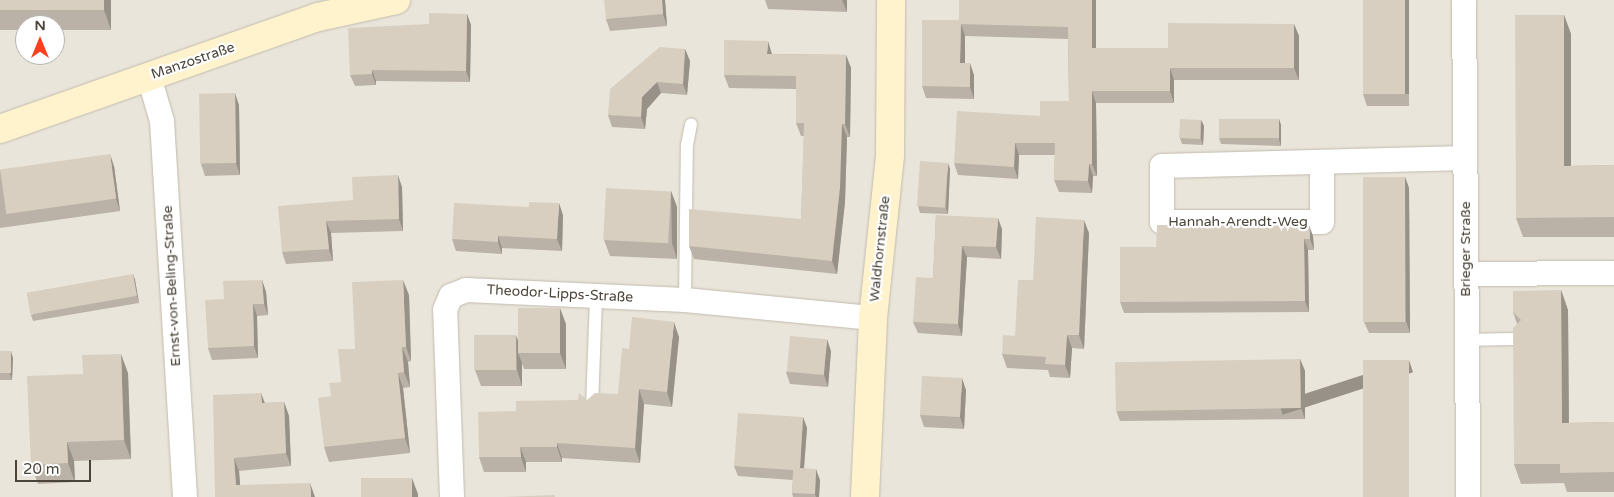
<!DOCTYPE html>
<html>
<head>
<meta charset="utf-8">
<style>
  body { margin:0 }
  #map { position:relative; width:1614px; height:497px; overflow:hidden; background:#f6f3ec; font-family:"Varela Round",sans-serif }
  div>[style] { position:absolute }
  .residential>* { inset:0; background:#eae5da }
  .roads { filter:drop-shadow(0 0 1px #c2bbae) drop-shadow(0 0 1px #c2bbae) }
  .lane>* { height:12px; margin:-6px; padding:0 6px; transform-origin:6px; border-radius:6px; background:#fff }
  .street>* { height:24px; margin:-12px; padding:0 12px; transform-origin:12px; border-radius:12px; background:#fff }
  .secondary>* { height:28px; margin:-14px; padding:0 14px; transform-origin:14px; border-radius:14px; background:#fff3cd }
  .wall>* { inset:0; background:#bab2a6 }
  .shaded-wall>* { inset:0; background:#979187; transform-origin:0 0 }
  .building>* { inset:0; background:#d8cfc1; transform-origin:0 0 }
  span { translate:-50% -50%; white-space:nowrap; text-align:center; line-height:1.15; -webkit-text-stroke:4.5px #fff; paint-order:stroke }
  .street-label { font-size:14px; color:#4b4439 }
  .north { position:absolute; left:15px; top:15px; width:50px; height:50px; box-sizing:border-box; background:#fff; border:1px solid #b7b4b0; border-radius:50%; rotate:0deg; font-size:14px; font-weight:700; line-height:20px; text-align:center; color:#4b4439 }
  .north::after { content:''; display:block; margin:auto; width:18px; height:22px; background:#fc3f1d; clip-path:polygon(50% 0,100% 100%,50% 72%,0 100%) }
  .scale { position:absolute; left:15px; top:460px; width:76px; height:22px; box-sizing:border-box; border:2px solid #4b4439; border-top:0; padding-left:6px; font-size:15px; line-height:18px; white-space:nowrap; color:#4b4439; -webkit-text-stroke:4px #fff; paint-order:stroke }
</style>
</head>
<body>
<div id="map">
  <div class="residential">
    <i style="clip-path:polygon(evenodd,0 0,1614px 0,1614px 497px,0 497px,0 0,25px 25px,55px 25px,55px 55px,25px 55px,25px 25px)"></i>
  </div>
  <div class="roads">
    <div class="lane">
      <i style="left:685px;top:300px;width:155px;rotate:-89.3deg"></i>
      <i style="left:687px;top:145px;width:21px;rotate:-79deg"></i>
      <i style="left:1467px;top:340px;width:53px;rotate:-1.1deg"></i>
      <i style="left:592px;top:407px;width:111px;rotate:-87.9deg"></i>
    </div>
    <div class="street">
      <i style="left:1464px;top:0;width:497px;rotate:89.5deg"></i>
      <i style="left:149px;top:77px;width:46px;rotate:73.5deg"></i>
      <i style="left:162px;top:121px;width:377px;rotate:86.5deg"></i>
      <i style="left:1322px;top:162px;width:60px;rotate:90deg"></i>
      <i style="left:1322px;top:222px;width:160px;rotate:180deg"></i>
      <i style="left:1162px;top:222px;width:56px;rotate:-90deg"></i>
      <i style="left:1162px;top:166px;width:303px;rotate:-1.5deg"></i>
      <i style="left:1466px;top:274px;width:148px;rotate:-0.4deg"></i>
      <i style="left:452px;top:497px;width:187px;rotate:-92.1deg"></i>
      <i style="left:445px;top:310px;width:15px;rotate:-67deg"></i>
      <i style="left:451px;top:296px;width:16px;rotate:-22deg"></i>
      <i style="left:466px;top:290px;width:219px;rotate:2.6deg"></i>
      <i style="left:685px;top:300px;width:189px;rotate:5.5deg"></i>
    </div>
    <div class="secondary">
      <i style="left:0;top:129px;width:337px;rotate:-19.4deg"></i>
      <i style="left:318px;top:17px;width:80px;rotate:-12.3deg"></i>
      <i style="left:865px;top:497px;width:179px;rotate:-87.4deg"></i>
      <i style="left:873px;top:318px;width:164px;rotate:-84deg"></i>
      <i style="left:890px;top:155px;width:155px;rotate:-89.6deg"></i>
    </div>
  </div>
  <div class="wall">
    <i style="clip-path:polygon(0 0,111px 0,111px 30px,55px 30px,55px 25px,25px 25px,25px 30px,0 30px)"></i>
    <i style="clip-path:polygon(665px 0,667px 26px,610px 31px,606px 19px)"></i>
    <i style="clip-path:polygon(765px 0,847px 0,847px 12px,768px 9px)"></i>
    <i style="clip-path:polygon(1096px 0,1096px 48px,1168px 48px,1294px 24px,1299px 36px,1299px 80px,1174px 80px,1174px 103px,1096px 103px,1097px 176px,1093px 176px,1092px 193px,1059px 192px,1054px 180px,1055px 155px,1019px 155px,1018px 179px,958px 175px,954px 163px,1069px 101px,1068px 39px,965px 36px,965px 63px,974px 75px,974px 99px,926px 98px,922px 86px,959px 20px)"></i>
    <i style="clip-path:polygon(1363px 0,1409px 0,1409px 106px,1367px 106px,1363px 94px)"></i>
    <i style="clip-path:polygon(467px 14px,471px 25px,470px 82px,376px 81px,376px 85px,355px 86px,350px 75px,429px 24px)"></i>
    <i style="clip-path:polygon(1564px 15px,1571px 34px,1571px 166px,1614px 165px,1614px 237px,1523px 237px,1516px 218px)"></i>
    <i style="clip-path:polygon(685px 49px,690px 61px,687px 95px,661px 93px,647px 109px,645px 129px,612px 127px,608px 115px)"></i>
    <i style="clip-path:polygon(772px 54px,846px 55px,851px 68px,850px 137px,847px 137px,845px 202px,837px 274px,694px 259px,689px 246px,801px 219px,804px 136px,801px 136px,796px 123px,796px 89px,729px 88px,724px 75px)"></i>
    <i style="clip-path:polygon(239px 105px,240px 175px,205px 176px,201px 164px)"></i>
    <i style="clip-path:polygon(1279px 119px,1281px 125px,1281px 146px,1221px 144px,1219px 138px)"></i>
    <i style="clip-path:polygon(1201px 120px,1204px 126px,1203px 145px,1182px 144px,1180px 138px)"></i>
    <i style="clip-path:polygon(114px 166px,120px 211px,0 228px,0 170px)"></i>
    <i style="clip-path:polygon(950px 169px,948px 214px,920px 213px,918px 206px)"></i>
    <i style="clip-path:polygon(1405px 177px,1409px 188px,1410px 333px,1369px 333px,1364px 322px)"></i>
    <i style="clip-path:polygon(402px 187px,403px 231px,331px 233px,333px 261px,286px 264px,282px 252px,353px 200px)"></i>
    <i style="clip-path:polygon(671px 191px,677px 207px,677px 259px,610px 256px,604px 240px)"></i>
    <i style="clip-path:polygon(563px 215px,562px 251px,502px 248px,502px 254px,456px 251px,452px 239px)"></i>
    <i style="clip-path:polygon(936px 215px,1002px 229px,1001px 259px,967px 257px,962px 336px,918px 333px,913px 322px,933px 278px)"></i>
    <i style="clip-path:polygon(1089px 233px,1084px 349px,1072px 348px,1070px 378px,1050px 377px,1048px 370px,1007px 368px,1002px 354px,1015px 336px,1033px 280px)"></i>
    <i style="clip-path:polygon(1313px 236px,1314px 250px,1308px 250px,1309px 312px,1124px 313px,1120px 302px,1156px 247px)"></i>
    <i style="clip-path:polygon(133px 274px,135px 280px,139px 303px,33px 321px,31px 315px)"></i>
    <i style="clip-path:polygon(262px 280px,266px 292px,268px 315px,257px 316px,258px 358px,212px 360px,208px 348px,224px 299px)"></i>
    <i style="clip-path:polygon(1561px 290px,1568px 310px,1569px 423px,1614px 422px,1614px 492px,1567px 492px,1564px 483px,1521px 484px,1514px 464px,1517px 324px,1513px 312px)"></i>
    <i style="clip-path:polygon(409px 295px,411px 361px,408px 362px,410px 387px,403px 388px,410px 453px,329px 462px,324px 447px,331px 396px,341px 382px,355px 349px)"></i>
    <i style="clip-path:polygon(566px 324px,566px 369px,524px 369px,522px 363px,522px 386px,481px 386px,475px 370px,518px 341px)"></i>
    <i style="clip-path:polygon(679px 337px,672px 407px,644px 404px,640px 463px,562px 458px,562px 462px,526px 462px,526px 472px,484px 472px,479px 457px,587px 400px,618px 394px,629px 349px)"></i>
    <i style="clip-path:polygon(0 351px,13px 358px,12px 380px,0 380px)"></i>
    <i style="clip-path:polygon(831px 351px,828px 387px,790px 384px,786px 372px)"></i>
    <i style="clip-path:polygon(1300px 359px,1305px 371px,1305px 419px,1120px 421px,1116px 410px)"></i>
    <i style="clip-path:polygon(128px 373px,131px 459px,74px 461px,75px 482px,38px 484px,31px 465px,83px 374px)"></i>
    <i style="clip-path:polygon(966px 390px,964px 429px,924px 427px,920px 415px)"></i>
    <i style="clip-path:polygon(261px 393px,265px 403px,284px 402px,289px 416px,291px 466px,239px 471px,240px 485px,215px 497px)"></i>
    <i style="clip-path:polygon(803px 417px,807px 428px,804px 469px,820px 480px,819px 497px,793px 497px,792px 493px,793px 480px,738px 476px,734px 466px)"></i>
  </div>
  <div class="shaded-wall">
    <i style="clip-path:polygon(104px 0,111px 0,111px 30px,104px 10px)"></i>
    <i style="clip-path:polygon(662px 0,665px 0,667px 26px,663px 14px)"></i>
    <i style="clip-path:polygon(842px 0,847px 0,847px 12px)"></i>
    <i style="clip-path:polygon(1092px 0,1096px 0,1096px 60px,1092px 48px)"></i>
    <i style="left:1405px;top:0;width:4px;height:94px"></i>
    <i style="clip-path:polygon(467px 14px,471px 25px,470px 82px,466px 71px)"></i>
    <i style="clip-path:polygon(1564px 15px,1571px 34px,1571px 185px,1564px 166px)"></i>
    <i style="clip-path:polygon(961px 24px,965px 36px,965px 75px,960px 63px)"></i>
    <i style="clip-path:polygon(1294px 24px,1299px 36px,1299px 80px,1294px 68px)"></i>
    <i style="clip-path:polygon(768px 41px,772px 54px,767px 54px)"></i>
    <i style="clip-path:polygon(685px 49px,690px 61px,687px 95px,683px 84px)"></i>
    <i style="clip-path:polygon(846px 55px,851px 68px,850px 137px,845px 124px)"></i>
    <i style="clip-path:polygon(970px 63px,974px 75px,974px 99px,970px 87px)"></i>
    <i style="clip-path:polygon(1170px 68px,1174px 80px,1174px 103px,1170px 91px)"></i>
    <i style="clip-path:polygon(372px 70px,376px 81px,376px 85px,372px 74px)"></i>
    <i style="clip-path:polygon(657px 82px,661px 93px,647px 109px,645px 129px,641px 117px,642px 97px)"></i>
    <i style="clip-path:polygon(1092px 91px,1096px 103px,1097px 176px,1092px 164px)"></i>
    <i style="clip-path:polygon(235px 93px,239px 105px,240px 175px,236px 163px)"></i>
    <i style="clip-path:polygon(1279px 119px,1281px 125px,1281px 146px,1279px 140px)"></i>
    <i style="clip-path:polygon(1201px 120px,1204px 126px,1203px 145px,1201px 139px)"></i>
    <i style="clip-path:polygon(842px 124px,847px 137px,845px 202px,837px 274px,832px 261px)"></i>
    <i style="clip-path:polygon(1015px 143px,1019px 155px,1018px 179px,1014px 167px)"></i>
    <i style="clip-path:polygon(110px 154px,114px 166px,120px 211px,116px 199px)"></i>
    <i style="clip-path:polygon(948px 163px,950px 169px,948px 214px,946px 208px)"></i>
    <i style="clip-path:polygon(1089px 164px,1093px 176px,1092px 193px,1088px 181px)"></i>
    <i style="clip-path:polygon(398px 175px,402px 187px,403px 231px,399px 219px)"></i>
    <i style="clip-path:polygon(1405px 177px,1409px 188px,1410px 333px,1406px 321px)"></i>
    <i style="clip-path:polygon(671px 191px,677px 207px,677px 259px,672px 243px)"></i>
    <i style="clip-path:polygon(559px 203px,563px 215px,562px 251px,557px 239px)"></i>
    <i style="clip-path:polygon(998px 218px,1002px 229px,1001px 259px,996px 247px)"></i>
    <i style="clip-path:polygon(1084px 220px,1089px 233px,1084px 349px,1079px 335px)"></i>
    <i style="clip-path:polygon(326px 221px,331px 233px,333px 261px,329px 249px)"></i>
    <i style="clip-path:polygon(1309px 225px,1313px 236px,1314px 250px,1310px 239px)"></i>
    <i style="clip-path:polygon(498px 236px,502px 248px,502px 254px,498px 242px)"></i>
    <i style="clip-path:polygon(1304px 239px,1308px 250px,1309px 312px,1305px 301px)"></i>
    <i style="clip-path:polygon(962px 246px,967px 257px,962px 336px,958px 324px)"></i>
    <i style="clip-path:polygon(133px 274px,135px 280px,139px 303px,137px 296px)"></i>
    <i style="clip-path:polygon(262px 280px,266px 292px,268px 315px,264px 304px)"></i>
    <i style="clip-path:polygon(403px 280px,409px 295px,411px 361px,406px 347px)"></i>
    <i style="clip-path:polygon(1561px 290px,1568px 310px,1569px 442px,1562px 423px)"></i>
    <i style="clip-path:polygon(253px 304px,257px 316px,258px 358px,254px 346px)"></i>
    <i style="clip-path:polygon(560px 308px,566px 324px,566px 369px,560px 353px)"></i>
    <i style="clip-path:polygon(674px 322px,679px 337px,672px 407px,667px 392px)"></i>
    <i style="clip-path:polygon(516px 335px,522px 351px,518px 353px,522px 363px,522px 386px,517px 370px)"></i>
    <i style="clip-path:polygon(1067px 335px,1072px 348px,1070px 378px,1065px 365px)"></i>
    <i style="clip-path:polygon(827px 339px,831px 351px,828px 387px,824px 375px)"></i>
    <i style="clip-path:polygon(402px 347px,408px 362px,410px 387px,404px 372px)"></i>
    <i style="clip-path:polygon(11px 351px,13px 358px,12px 380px,10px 374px)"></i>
    <i style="clip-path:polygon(121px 354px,128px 373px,131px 459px,124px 440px)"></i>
    <i style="clip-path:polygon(1300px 359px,1305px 371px,1305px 419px,1301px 408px)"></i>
    <i style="left:1409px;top:360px;width:13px;height:137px;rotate:72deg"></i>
    <i style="clip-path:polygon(398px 373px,403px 388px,410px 453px,405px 438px)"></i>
    <i style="clip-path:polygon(962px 378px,966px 390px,964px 429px,960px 417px)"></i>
    <i style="clip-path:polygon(639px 389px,644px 404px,640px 463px,635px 448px)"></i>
    <i style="clip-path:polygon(261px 393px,266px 407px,262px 403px)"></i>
    <i style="clip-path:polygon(284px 402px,289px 416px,291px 466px,286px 453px)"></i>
    <i style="clip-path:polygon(803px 417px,807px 428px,803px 479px,800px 468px)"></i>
    <i style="clip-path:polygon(67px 442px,74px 461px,75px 482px,68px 463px)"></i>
    <i style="clip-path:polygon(557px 443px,562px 458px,562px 462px,557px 447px)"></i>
    <i style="clip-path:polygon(520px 447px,526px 462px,526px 472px,521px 457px)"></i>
    <i style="clip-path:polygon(234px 458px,239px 471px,241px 497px,236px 485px)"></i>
    <i style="clip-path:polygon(816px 469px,820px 480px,819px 497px,816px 497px,815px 494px)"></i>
    <i style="clip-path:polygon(412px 478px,418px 494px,418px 497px,412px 497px)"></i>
    <i style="clip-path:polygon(310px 483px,315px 497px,311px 497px)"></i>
  </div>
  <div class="building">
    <i style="left:0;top:0;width:104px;height:10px"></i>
    <i style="clip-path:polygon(604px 0,662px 0,663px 14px,606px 19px)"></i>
    <i style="clip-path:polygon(959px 0,1092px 0,1092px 48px,1168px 48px,1168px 23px,1294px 24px,1294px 68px,1170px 68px,1170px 91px,1092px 91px,1092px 164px,1089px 164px,1088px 181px,1054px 180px,1055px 143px,1015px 143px,1014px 167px,954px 163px,957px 111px,1040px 116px,1040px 101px,1069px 101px,1068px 27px,961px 24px,960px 63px,970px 63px,970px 87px,922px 86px,922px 20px,959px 20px)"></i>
    <i style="left:1363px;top:0;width:42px;height:94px"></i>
    <i style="clip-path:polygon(429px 13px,467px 14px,466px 71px,372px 70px,372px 74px,350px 75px,348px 28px,429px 24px)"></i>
    <i style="clip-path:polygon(1515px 15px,1564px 15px,1564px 166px,1614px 165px,1614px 217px,1516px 218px)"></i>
    <i style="clip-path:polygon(724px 40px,768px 41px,767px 54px,846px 55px,845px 124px,842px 124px,840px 188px,832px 261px,689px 246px,689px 209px,801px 219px,804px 123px,796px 123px,796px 76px,724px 75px)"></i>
    <i style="clip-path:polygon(660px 47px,685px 49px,683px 84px,657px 82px,642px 97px,641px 117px,608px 115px,610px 89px)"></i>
    <i style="left:235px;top:93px;width:70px;height:36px;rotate:89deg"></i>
    <i style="left:1180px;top:119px;width:21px;height:19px;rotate:3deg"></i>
    <i style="left:1219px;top:119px;width:60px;height:19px"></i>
    <i style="left:110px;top:154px;width:45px;height:111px;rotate:82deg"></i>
    <i style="left:920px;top:161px;width:28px;height:45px;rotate:4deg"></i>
    <i style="clip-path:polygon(398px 175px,399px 219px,326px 221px,329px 249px,282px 252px,278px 206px,353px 200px,352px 177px)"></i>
    <i style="left:1363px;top:177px;width:42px;height:145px"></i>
    <i style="left:606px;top:188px;width:65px;height:52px;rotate:3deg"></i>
    <i style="clip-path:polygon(529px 202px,559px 203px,557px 239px,498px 236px,498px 242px,452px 239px,454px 203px,529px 207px)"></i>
    <i style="clip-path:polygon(936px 215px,998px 218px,996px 247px,962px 246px,958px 324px,913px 322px,916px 277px,933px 278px)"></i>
    <i style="clip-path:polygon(1036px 217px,1084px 220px,1079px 335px,1067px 335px,1065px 365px,1045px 364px,1046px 357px,1002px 354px,1003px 335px,1015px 336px,1018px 280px,1033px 280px)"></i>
    <i style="clip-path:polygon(1157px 225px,1309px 225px,1310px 239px,1304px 239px,1305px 301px,1120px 302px,1120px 247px,1156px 247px)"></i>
    <i style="left:133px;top:274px;width:22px;height:108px;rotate:80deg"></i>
    <i style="clip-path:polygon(262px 280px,264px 304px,253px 304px,254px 346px,208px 348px,205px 300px,224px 299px,223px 281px)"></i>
    <i style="clip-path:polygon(403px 280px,406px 347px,402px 347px,404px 372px,398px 373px,405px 438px,324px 447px,318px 398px,331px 396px,329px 383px,341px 382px,338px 349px,355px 349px,352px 282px)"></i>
    <i style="clip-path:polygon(1561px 290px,1562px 423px,1614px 422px,1614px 472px,1560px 473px,1560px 464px,1514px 464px,1513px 328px,1521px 320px,1513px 312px,1513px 291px)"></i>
    <i style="left:560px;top:308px;width:45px;height:42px;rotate:90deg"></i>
    <i style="clip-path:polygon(632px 317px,674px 322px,667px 392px,639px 389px,635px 448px,557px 443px,557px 447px,520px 447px,521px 457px,479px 457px,478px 412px,516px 411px,516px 401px,578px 400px,579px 393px,587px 400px,595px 393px,618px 394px,622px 348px,629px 349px)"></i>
    <i style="left:474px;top:335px;width:42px;height:35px"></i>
    <i style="left:790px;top:336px;width:37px;height:36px;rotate:5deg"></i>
    <i style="left:0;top:351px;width:11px;height:22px"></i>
    <i style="clip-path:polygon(121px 354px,124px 440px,67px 442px,68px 463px,31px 465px,27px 376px,83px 374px,82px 355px)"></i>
    <i style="left:1300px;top:359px;width:49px;height:185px;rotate:89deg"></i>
    <i style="left:1409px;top:360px;width:137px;height:46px;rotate:90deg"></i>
    <i style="left:922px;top:376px;width:40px;height:39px;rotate:3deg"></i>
    <i style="clip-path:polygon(261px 393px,262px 403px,284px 402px,286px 453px,234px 458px,236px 485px,310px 483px,311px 497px,215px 497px,213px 395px)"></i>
    <i style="clip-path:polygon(738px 413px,803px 417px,800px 468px,816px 469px,815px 494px,792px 493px,793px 470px,734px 466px)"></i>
    <i style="left:412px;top:478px;width:19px;height:51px;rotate:90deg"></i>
    <i style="clip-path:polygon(555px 495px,555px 497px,502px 497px)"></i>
  </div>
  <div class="street-label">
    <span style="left:193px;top:61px;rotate:-19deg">Manzostraße</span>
    <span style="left:1238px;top:222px">Hannah-Arendt-Weg</span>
    <span style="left:880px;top:249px;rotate:-84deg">Waldhornstraße</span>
    <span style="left:1466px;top:249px;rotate:-90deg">Brieger Straße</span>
    <span style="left:172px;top:286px;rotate:-93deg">Ernst-von-Beling-Straße</span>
    <span style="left:560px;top:294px;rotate:3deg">Theodor-Lipps-Straße</span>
  </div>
  <div class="north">N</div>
  <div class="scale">20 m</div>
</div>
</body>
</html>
